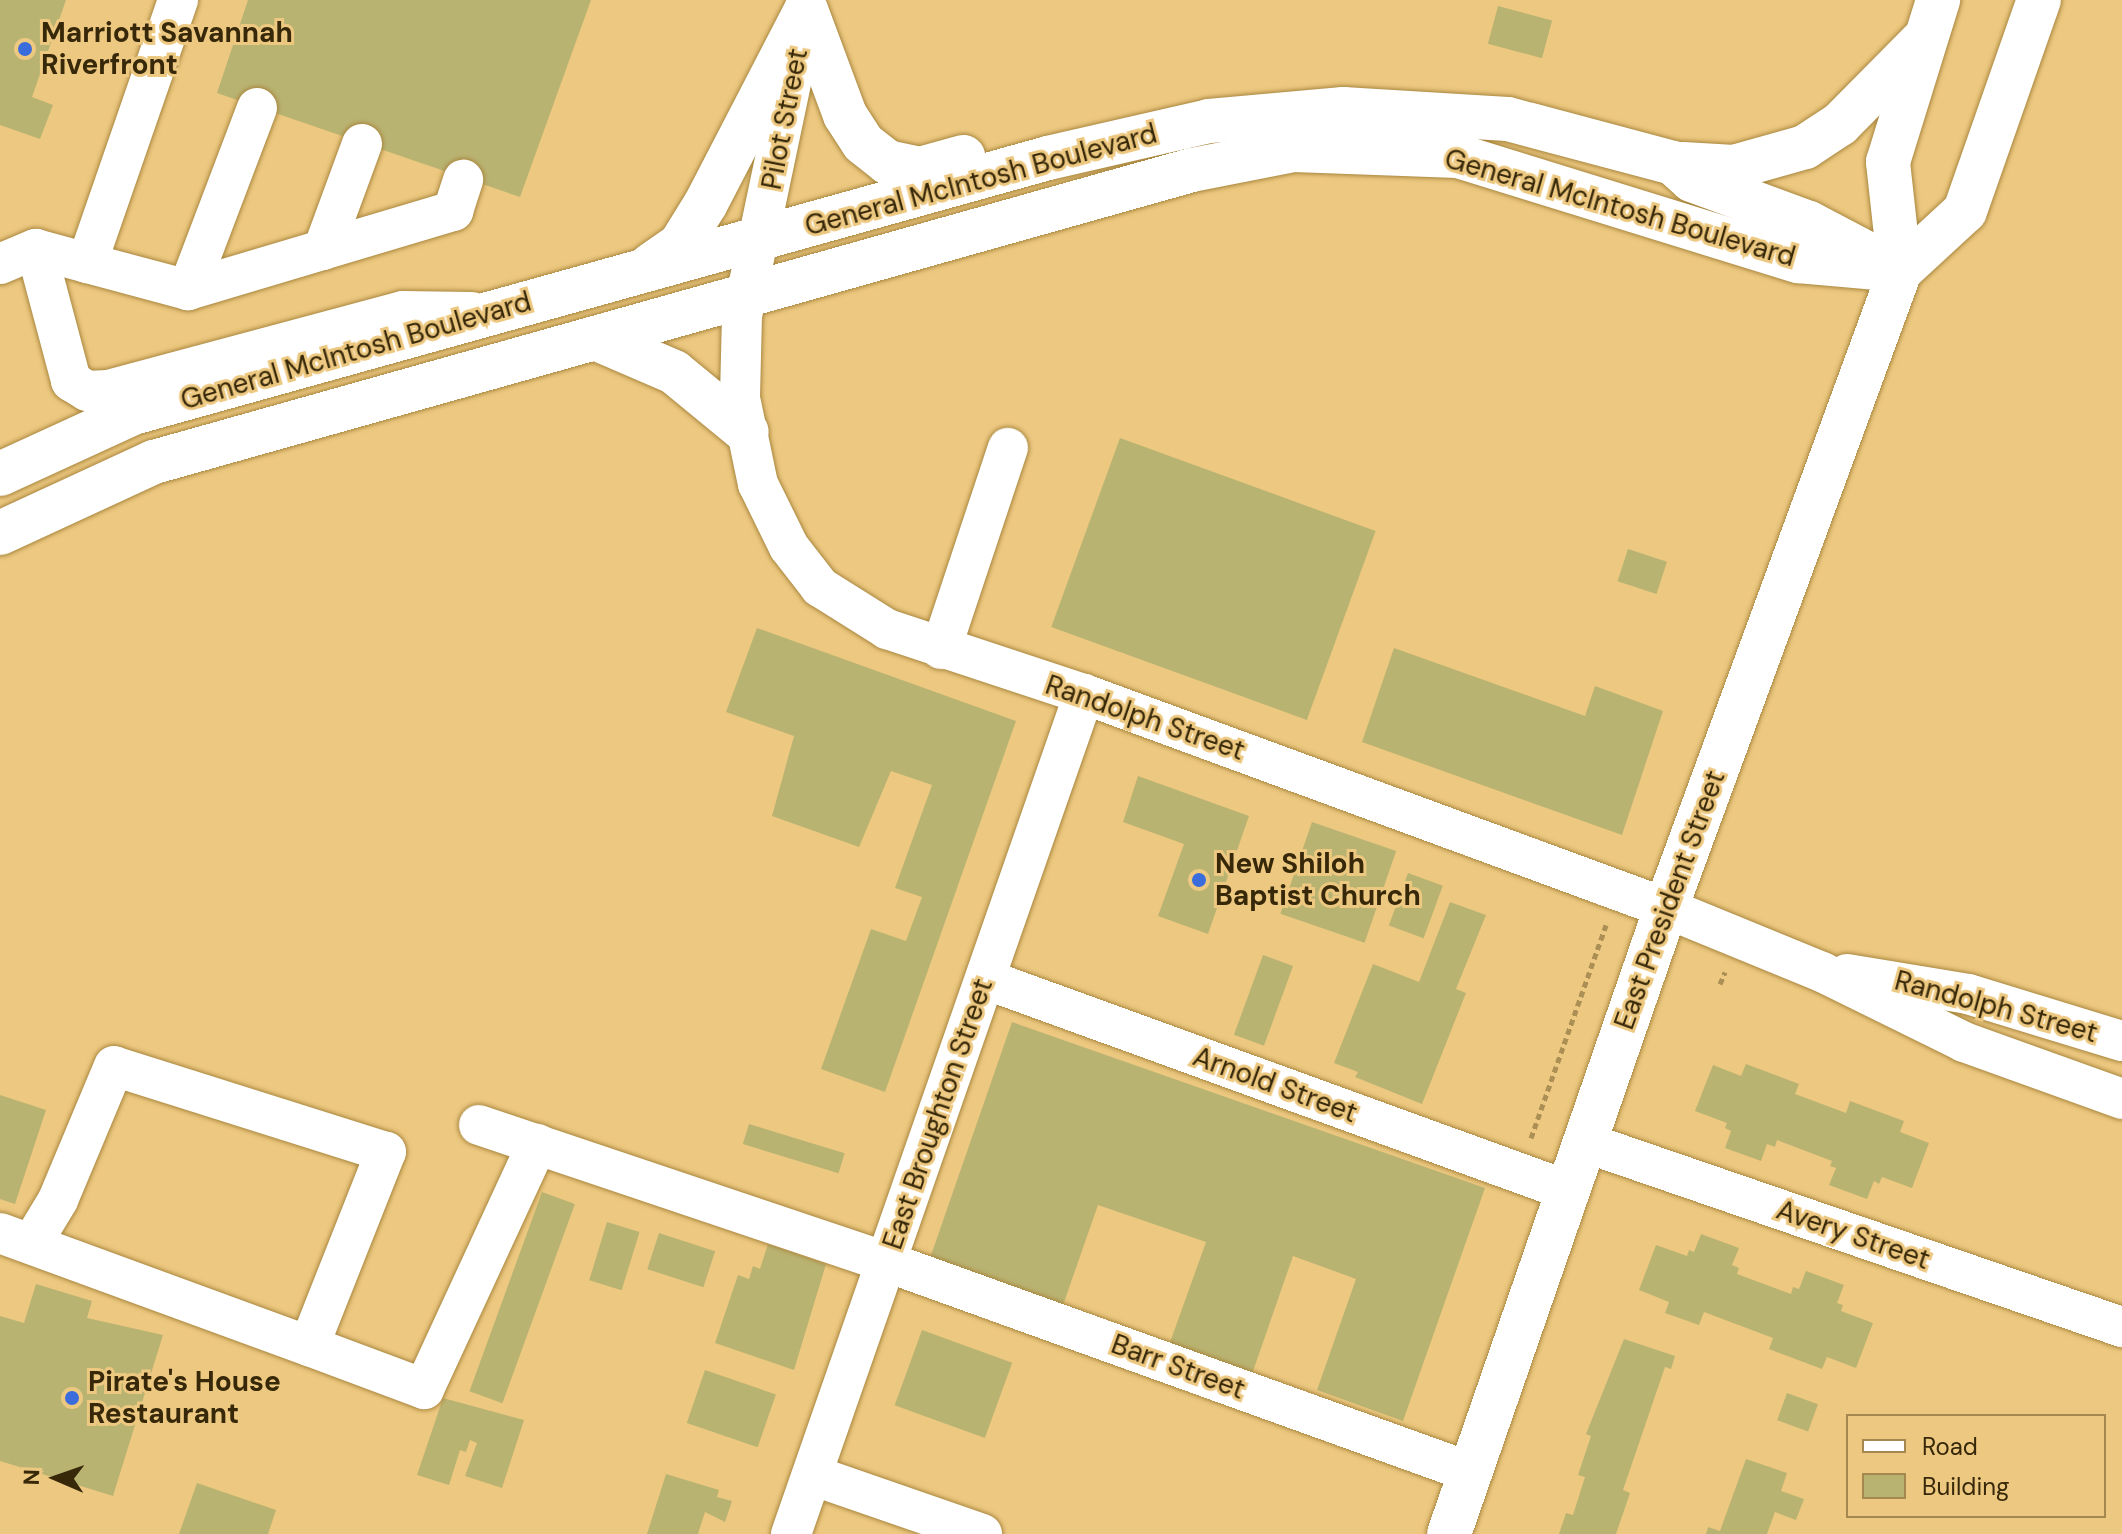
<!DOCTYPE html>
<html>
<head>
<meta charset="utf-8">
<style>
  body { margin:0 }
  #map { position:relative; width:2122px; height:1534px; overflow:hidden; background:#edc880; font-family:"DM Sans",sans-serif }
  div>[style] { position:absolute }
  .building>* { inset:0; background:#b9b372; transform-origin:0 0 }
  .path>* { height:5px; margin-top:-2.5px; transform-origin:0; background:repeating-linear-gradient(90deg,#ac8f55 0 6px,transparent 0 10px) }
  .roads { filter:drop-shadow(0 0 2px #a9873f) drop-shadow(0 0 2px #a9873f) }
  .minor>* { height:40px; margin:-20px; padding:0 20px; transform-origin:20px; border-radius:20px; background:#fff }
  .major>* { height:44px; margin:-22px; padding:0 22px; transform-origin:22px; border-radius:22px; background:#fff }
  .dots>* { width:22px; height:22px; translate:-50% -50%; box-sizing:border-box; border:4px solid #edc880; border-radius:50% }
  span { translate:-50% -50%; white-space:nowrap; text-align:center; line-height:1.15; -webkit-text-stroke:6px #edc880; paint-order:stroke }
  .poi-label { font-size:28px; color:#372809; font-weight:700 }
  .left { translate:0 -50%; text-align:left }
  .street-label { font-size:28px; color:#372809 }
  .legend { position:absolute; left:1846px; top:1414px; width:260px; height:104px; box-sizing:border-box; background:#edc880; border:2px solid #a48850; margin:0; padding:10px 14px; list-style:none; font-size:24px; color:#372809 }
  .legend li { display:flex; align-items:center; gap:16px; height:40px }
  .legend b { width:40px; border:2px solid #a48850 }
  .north { position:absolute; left:16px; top:1438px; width:80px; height:80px; -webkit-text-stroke:6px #edc880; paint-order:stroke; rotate:272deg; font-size:22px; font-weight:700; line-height:32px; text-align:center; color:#372809 }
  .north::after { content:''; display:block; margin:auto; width:28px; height:36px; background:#372809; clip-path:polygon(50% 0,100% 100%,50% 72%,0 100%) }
</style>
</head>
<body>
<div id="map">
  <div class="building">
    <i style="clip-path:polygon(0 0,66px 0,32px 97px,53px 105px,40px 139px,0 125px)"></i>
    <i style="clip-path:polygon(248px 0,591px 0,520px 197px,217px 93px)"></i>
    <i style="left:1498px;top:6px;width:56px;height:39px;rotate:15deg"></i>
    <i style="left:1120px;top:438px;width:272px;height:201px;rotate:20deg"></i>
    <i style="left:1628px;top:549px;width:41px;height:34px;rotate:18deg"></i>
    <i style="clip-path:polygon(757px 628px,1016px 721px,885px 1092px,821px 1069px,871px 929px,906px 941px,922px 897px,895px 888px,932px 785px,891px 771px,859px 847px,772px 816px,794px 736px,726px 712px)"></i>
    <i style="clip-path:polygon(1394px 648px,1585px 716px,1595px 686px,1663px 711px,1622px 835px,1362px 742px)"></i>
    <i style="clip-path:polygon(1138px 776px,1249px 816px,1208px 934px,1158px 916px,1184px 844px,1123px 822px)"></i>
    <i style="left:1312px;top:822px;width:89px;height:97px;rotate:19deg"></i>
    <i style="left:1408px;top:873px;width:37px;height:56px;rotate:20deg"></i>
    <i style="clip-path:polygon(1450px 902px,1486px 915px,1456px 989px,1466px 993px,1422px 1104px,1355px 1077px,1358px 1072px,1334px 1063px,1373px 964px,1419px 982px)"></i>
    <i style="left:1263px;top:955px;width:32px;height:85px;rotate:20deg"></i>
    <i style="clip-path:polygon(1012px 1022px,1485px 1188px,1403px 1421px,1317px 1390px,1356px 1279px,1293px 1256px,1251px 1377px,1168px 1348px,1206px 1242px,1098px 1205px,1062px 1308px,929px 1261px)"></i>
    <i style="clip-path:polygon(1746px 1064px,1799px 1084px,1795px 1094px,1846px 1113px,1850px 1101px,1904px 1121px,1900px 1132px,1929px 1143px,1912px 1188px,1882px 1177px,1879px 1184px,1874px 1181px,1867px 1199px,1829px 1185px,1836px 1168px,1830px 1166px,1832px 1161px,1777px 1140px,1775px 1147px,1767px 1144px,1761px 1161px,1725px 1148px,1731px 1131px,1725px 1128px,1727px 1123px,1695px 1111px,1713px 1065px,1741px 1076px)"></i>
    <i style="clip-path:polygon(0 1095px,46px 1110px,15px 1204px,0 1199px)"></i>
    <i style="left:749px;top:1124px;width:100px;height:21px;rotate:17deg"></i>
    <i style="left:542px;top:1192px;width:35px;height:212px;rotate:20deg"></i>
    <i style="left:607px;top:1222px;width:34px;height:61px;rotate:17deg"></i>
    <i style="left:659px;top:1233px;width:59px;height:38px;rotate:18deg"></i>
    <i style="clip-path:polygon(1701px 1234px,1739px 1248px,1732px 1265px,1739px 1268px,1737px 1274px,1791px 1294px,1793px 1287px,1799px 1289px,1806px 1271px,1844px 1285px,1837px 1303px,1843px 1305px,1841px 1311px,1873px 1323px,1856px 1368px,1827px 1357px,1822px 1369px,1769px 1349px,1773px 1338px,1704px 1312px,1699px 1325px,1665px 1313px,1669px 1302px,1639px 1290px,1656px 1245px,1687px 1256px,1689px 1250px,1694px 1252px)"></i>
    <i style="clip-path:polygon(768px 1244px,826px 1264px,794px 1370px,715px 1343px,738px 1275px,749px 1279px,753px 1266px,760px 1269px)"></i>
    <i style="clip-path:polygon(36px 1284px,92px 1301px,87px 1318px,163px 1335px,113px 1496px,0 1461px,0 1316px,24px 1323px)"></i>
    <i style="left:922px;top:1330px;width:96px;height:80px;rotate:20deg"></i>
    <i style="clip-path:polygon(1624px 1339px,1675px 1356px,1671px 1369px,1665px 1367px,1623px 1490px,1630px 1493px,1616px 1534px,1559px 1534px,1566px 1513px,1573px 1515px,1585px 1477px,1578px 1475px,1591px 1436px,1586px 1434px)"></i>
    <i style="left:705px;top:1370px;width:75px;height:56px;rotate:19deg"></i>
    <i style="left:1787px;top:1393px;width:33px;height:29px;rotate:20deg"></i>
    <i style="clip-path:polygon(443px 1398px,524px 1420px,502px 1488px,465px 1476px,477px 1443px,470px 1440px,466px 1452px,460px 1450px,449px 1485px,417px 1475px)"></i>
    <i style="clip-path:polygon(1746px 1459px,1787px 1473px,1781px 1491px,1804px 1499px,1796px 1520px,1775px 1512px,1767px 1534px,1706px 1534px,1708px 1527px,1720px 1531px)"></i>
    <i style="clip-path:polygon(666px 1474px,719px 1490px,717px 1497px,732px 1501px,725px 1522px,705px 1512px,698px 1534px,647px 1534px)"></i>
    <i style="clip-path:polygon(197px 1483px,276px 1510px,268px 1534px,179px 1534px)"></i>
  </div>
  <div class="path">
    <i style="left:1720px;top:984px;width:13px;rotate:-67deg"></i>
    <i style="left:1531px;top:1138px;width:226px;rotate:-70.6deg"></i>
  </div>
  <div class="roads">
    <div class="minor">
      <i style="left:802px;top:31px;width:290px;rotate:101.9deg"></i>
      <i style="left:742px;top:315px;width:83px;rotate:91.4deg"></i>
      <i style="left:740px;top:398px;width:88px;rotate:78.2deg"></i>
      <i style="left:758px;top:484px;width:70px;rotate:63.8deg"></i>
      <i style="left:789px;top:547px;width:51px;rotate:52.2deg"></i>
      <i style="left:820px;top:587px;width:79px;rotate:32.1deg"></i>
      <i style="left:887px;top:629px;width:207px;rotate:18.3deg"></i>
      <i style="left:1084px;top:694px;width:620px;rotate:20.19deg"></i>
      <i style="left:1666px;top:908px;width:169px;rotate:22.3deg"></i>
      <i style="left:1822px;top:972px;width:158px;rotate:26.2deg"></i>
      <i style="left:1964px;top:1042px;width:168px;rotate:19.8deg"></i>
      <i style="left:257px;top:108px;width:195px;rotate:110.8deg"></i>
      <i style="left:188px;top:290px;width:277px;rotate:-16.6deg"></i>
      <i style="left:453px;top:211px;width:33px;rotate:-72deg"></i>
      <i style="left:36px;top:249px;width:137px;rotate:75.1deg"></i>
      <i style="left:71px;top:381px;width:19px;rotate:32deg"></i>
      <i style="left:87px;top:391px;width:21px;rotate:-3deg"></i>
      <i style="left:108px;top:390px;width:305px;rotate:-15deg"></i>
      <i style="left:403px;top:311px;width:69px;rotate:0.8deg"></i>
      <i style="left:323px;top:250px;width:113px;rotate:-69.8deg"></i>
      <i style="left:87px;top:263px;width:105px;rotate:15deg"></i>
      <i style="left:0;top:264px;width:39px;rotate:-23deg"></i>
      <i style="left:36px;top:249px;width:53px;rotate:15.4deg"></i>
      <i style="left:87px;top:263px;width:278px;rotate:-70.9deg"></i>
      <i style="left:941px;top:649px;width:212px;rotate:-71.6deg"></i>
      <i style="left:1847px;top:974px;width:123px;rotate:9.4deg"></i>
      <i style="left:1968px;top:994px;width:161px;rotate:17deg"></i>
      <i style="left:985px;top:979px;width:618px;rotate:19.96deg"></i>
      <i style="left:479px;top:1125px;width:430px;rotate:18.6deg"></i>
      <i style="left:887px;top:1262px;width:620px;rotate:19.81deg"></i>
      <i style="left:1584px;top:1142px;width:569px;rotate:18.98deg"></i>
      <i style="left:0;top:1233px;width:329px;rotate:20.1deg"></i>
      <i style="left:309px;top:1346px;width:209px;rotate:-68.4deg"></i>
      <i style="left:386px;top:1152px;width:285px;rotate:-162.5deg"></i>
      <i style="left:114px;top:1066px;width:145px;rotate:112.7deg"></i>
      <i style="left:58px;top:1200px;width:50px;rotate:121.2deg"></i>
      <i style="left:309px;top:1346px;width:123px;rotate:20.5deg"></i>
      <i style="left:424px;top:1389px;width:270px;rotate:-65.2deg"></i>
      <i style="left:812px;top:1475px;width:180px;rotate:19.1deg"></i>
      <i style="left:791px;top:1534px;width:890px;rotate:-70.77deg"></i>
    </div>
    <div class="major">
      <i style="left:806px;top:10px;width:112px;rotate:69.6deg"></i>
      <i style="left:845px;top:115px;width:33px;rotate:57deg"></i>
      <i style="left:863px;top:143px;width:31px;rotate:38deg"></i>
      <i style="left:887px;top:162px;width:34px;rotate:12deg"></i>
      <i style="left:920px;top:169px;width:45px;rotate:-15.6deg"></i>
      <i style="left:1683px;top:164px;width:51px;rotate:3.4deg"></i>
      <i style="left:1734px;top:167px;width:74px;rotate:-15.7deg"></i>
      <i style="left:1805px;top:147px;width:42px;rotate:-33.3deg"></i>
      <i style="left:1840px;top:124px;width:117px;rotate:-45.3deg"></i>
      <i style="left:651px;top:265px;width:35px;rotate:-35deg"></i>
      <i style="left:680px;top:245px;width:49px;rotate:-58.2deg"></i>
      <i style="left:706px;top:203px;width:217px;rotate:-62.6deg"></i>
      <i style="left:1900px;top:271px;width:88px;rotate:-42.7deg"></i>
      <i style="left:1965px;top:211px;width:224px;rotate:-70.7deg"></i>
      <i style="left:595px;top:338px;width:86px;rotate:23.3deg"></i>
      <i style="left:674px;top:372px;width:94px;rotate:39.4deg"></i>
      <i style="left:0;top:474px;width:146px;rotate:-24.6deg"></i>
      <i style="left:133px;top:413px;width:950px;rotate:-15.57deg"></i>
      <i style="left:1048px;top:158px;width:165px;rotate:-12.9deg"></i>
      <i style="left:1209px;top:121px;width:135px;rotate:-5.1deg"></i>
      <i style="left:1343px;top:109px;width:165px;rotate:3.5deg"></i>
      <i style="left:1508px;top:119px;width:171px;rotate:14.9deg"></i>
      <i style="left:1673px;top:163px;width:25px;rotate:42deg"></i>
      <i style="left:1692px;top:180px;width:125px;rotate:20.2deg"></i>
      <i style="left:1809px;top:223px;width:103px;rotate:27.8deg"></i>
      <i style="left:0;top:533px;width:170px;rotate:-24.8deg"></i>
      <i style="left:154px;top:462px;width:1078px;rotate:-15.71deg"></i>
      <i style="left:1192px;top:170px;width:104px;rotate:-11.1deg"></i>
      <i style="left:1294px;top:150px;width:164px;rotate:2.1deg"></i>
      <i style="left:1458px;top:156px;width:356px;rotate:17.2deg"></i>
      <i style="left:1798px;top:261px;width:80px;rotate:5deg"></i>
      <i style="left:1449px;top:1534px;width:663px;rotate:-70.88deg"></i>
      <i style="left:1666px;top:908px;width:679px;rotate:-69.83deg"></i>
      <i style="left:1900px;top:271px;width:110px;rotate:-96.3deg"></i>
      <i style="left:1888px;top:162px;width:170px;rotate:-72.8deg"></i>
    </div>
  </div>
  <div class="dots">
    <i style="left:25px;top:49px;background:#3a6cdc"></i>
    <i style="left:1199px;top:880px;background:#3a6cdc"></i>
    <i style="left:72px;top:1398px;background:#3a6cdc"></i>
  </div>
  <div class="poi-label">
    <span class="left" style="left:41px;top:49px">Marriott Savannah<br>Riverfront</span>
    <span class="left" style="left:1215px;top:880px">New Shiloh<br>Baptist Church</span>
    <span class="left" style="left:88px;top:1398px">Pirate's House<br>Restaurant</span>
  </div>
  <div class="street-label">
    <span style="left:785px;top:119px;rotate:-79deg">Pilot Street</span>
    <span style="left:981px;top:180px;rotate:-15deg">General McIntosh Boulevard</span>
    <span style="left:1620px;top:208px;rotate:16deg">General McIntosh Boulevard</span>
    <span style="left:356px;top:351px;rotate:-16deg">General McIntosh Boulevard</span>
    <span style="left:1145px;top:718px;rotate:19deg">Randolph Street</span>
    <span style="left:1670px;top:900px;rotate:-70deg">East President Street</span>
    <span style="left:1996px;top:1007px;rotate:15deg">Randolph Street</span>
    <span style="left:1275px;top:1085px;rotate:20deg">Arnold Street</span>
    <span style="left:938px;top:1114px;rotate:-71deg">East Broughton Street</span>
    <span style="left:1853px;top:1235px;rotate:19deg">Avery Street</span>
    <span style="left:1178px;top:1367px;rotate:20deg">Barr Street</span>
  </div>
  <ul class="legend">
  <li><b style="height:10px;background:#fff"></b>Road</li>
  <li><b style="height:22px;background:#b9b372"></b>Building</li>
  </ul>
  <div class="north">N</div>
</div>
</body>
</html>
